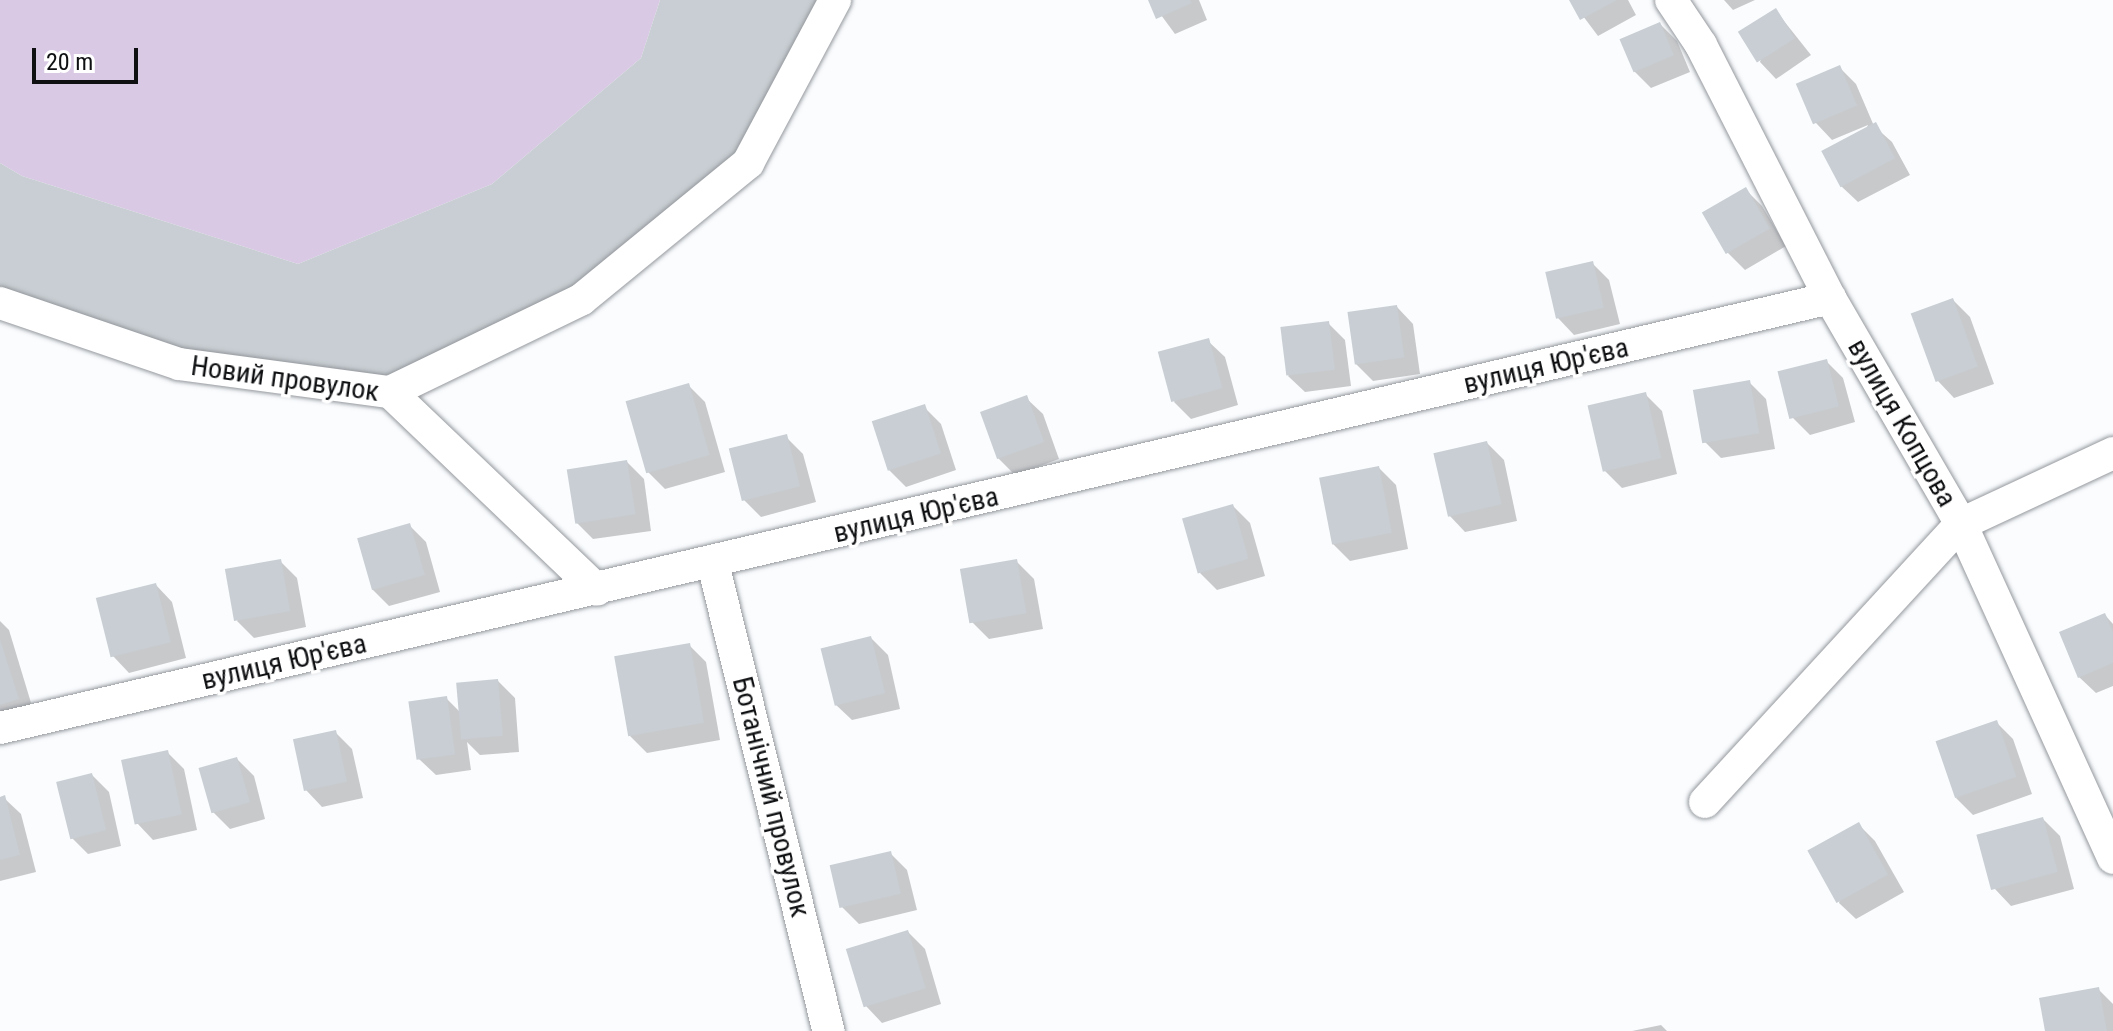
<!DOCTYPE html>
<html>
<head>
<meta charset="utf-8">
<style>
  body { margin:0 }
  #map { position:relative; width:2113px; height:1031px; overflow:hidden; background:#fafcfe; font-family:"Roboto Condensed",sans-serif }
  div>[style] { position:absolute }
  .green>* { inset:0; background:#dac9e5 }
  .shadow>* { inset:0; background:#0003 }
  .building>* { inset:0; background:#c8ced3; transform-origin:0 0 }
  .roads { filter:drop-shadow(0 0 2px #94989d) drop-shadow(0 0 2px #94989d) }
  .minor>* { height:32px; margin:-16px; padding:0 16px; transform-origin:16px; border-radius:16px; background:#fff }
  span { translate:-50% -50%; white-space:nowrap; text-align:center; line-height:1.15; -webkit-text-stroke:7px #fff; paint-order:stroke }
  .street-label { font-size:28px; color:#0f1012 }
  .scale { position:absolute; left:32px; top:48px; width:106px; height:36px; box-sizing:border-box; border:4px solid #0f1012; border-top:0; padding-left:10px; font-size:24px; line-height:28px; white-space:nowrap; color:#0f1012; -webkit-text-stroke:6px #fff; paint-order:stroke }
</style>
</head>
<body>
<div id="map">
  <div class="green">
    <i style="clip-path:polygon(0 0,660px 0,641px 58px,492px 184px,298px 264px,22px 176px,0 163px)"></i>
  </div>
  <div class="shadow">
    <i style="clip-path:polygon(1150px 0,1199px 0,1207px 20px,1175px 34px)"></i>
    <i style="clip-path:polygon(1571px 0,1628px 0,1636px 15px,1598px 36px)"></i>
    <i style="clip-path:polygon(1724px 0,1755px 0,1733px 10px)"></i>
    <i style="clip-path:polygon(1776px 11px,1811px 55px,1776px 79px,1760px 62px)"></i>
    <i style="clip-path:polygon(1660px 24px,1677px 41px,1690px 72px,1651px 88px,1634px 71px)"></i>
    <i style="clip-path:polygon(1839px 67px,1856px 84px,1874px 126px,1892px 142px,1910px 175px,1858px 202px,1841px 186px,1868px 125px,1832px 140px,1816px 123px,1799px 84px)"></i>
    <i style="clip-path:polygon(1745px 189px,1762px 206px,1786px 246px,1745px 270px,1728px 253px,1705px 213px)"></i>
    <i style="clip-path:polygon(1592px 263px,1609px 280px,1620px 324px,1574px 335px,1558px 318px)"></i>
    <i style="clip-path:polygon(1953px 300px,1970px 317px,1994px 384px,1954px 398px,1938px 381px)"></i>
    <i style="clip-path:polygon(1397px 307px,1413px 324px,1420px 374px,1373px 381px,1356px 364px)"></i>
    <i style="clip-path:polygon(1328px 323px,1345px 340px,1351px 386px,1305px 392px,1288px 376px)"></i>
    <i style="clip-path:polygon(1208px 341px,1225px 357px,1238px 405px,1191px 419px,1174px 402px)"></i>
    <i style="clip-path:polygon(1826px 361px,1843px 378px,1855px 422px,1810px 435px,1793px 418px)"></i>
    <i style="clip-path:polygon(1749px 382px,1766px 399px,1775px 449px,1721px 458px,1704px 441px)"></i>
    <i style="clip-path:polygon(688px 385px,705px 402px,725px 472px,665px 489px,648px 472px)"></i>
    <i style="clip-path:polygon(1645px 394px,1662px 411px,1677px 474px,1622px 488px,1605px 471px)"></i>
    <i style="clip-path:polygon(1026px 398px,1043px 414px,1059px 459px,1015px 475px,998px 458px)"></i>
    <i style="clip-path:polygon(924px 407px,941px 424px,956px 470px,906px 487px,889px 470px)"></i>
    <i style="clip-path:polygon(786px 437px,803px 454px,816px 502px,761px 517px,744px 500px)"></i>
    <i style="clip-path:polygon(1487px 443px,1504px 460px,1517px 521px,1465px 532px,1449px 515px)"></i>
    <i style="clip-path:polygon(627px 462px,644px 479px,651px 531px,593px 539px,576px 522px)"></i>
    <i style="clip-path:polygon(1379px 468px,1396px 485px,1408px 549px,1350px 561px,1333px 544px)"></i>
    <i style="clip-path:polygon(1233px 506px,1250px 523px,1265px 576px,1217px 590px,1200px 573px)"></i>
    <i style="clip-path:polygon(410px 526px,426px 542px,440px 592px,389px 606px,372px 589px)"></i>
    <i style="clip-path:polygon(280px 561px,297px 578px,306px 627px,254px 638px,237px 621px)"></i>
    <i style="clip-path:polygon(1017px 562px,1034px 579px,1043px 629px,989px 639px,972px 622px)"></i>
    <i style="clip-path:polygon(156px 585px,172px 602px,186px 658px,129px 673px,113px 656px)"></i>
    <i style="clip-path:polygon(2105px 615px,2113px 624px,2113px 686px,2096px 693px,2079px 677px)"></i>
    <i style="clip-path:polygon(0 621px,9px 630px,35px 716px,0 727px)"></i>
    <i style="clip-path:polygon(871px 638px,888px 655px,900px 709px,852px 720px,835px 704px)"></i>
    <i style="clip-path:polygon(689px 645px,706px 662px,720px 740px,647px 753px,630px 736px)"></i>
    <i style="clip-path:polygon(498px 681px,515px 698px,519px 752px,480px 755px,467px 742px,471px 770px,436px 775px,419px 759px,446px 698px,461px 713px)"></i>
    <i style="clip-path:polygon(1996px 722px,2013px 739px,2032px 794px,1973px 815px,1956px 798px)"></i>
    <i style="clip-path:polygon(335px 732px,352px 749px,363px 798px,322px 807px,306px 790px)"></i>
    <i style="clip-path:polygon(167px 752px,184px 769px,197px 830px,153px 840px,137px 823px)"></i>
    <i style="clip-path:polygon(237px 759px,254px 776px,265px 819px,230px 829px,213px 812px)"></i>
    <i style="clip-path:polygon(92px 775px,109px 792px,121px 846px,88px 854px,71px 837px)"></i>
    <i style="clip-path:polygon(4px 798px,21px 814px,36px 872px,0 881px,0 799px)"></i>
    <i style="clip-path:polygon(2043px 819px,2060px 836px,2074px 889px,2011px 906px,1995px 889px)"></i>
    <i style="clip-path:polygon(1858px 824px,1875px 841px,1904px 892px,1856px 919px,1839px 903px)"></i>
    <i style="clip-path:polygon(890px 853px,907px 870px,917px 910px,859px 924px,842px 907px)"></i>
    <i style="clip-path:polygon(908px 932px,925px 949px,941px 1004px,882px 1023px,866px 1006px)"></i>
    <i style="clip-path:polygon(2099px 990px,2113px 1004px,2113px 1031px,2047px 1031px)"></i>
    <i style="clip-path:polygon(1661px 1025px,1667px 1031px,1632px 1031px)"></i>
  </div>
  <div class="building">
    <i style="clip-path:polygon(660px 0,835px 0,748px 163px,582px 299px,390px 392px,179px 364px,0 303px,0 163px,22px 176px,298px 264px,492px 184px,641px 58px)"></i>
    <i style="clip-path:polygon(1148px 0,1190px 0,1192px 3px,1156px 19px)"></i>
    <i style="clip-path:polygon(1569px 0,1617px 0,1580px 20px)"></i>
    <i style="left:1776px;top:8px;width:36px;height:45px;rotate:58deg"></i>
    <i style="left:1660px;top:22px;width:36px;height:44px;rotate:67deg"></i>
    <i style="left:1840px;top:65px;width:44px;height:48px;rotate:67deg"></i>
    <i style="left:1876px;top:122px;width:41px;height:62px;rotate:62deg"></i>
    <i style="left:1746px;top:187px;width:48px;height:51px;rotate:60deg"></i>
    <i style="left:1593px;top:261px;width:48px;height:49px;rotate:77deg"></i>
    <i style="left:1953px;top:298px;width:73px;height:45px;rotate:70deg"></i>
    <i style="left:1397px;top:305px;width:53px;height:50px;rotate:82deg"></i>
    <i style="left:1329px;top:321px;width:49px;height:49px;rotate:83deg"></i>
    <i style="left:1209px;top:338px;width:52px;height:53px;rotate:75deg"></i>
    <i style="left:1827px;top:359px;width:49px;height:51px;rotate:76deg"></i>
    <i style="left:1750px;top:380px;width:54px;height:58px;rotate:80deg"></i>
    <i style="left:689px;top:383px;width:75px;height:66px;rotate:74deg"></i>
    <i style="left:1646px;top:392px;width:68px;height:60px;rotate:77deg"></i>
    <i style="left:1027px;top:395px;width:50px;height:50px;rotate:70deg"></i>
    <i style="left:925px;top:404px;width:52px;height:56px;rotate:72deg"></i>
    <i style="left:787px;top:434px;width:54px;height:60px;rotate:76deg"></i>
    <i style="left:1487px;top:441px;width:65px;height:55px;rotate:77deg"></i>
    <i style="left:627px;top:460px;width:55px;height:61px;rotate:81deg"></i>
    <i style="left:1379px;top:466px;width:68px;height:61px;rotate:79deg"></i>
    <i style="left:1233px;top:504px;width:57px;height:53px;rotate:74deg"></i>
    <i style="left:410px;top:523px;width:54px;height:55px;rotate:74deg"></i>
    <i style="left:281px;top:559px;width:53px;height:57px;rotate:80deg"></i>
    <i style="left:1017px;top:559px;width:55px;height:58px;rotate:80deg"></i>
    <i style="left:156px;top:583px;width:61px;height:62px;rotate:76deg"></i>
    <i style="clip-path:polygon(2105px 613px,2113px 632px,2113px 663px,2078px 678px,2059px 632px)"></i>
    <i style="left:871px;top:636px;width:59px;height:52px;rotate:76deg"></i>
    <i style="clip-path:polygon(0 639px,19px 699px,0 705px)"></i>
    <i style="left:690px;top:643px;width:81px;height:77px;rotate:80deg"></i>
    <i style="left:498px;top:679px;width:57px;height:42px;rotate:85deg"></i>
    <i style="left:447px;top:696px;width:59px;height:39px;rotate:82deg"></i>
    <i style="left:1997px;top:720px;width:60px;height:65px;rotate:71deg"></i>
    <i style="left:336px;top:730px;width:53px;height:44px;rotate:78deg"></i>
    <i style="left:168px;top:750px;width:66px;height:48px;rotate:78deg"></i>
    <i style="left:237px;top:757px;width:47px;height:40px;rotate:74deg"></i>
    <i style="left:92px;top:773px;width:59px;height:37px;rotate:76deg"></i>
    <i style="clip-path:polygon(5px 795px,20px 855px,0 860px,0 797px)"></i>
    <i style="left:2043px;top:817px;width:57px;height:69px;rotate:75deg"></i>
    <i style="left:1859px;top:822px;width:60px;height:59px;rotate:61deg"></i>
    <i style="left:891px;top:851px;width:44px;height:63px;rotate:77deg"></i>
    <i style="left:908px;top:930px;width:61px;height:65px;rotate:73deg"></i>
    <i style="clip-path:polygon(2099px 987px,2107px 1031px,2045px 1031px,2039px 998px)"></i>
  </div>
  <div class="roads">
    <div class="minor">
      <i style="left:1671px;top:0;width:54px;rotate:56.3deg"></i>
      <i style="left:1701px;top:45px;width:284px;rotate:63deg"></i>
      <i style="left:1830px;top:298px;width:261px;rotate:59.9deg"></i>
      <i style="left:1961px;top:524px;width:367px;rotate:65.5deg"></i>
      <i style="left:0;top:303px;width:189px;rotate:18.8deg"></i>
      <i style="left:179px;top:364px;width:213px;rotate:7.6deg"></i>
      <i style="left:390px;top:392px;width:286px;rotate:43.7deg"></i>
      <i style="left:390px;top:392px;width:213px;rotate:-25.8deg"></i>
      <i style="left:582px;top:299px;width:215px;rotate:-39.3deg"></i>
      <i style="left:748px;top:163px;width:185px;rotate:-61.9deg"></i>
      <i style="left:713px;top:564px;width:481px;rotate:76.1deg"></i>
      <i style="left:0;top:728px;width:1880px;rotate:-13.22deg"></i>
      <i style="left:1705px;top:802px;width:378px;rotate:-47.4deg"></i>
      <i style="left:1961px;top:524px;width:168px;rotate:-25deg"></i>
    </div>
  </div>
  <div class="street-label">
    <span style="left:1546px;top:366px;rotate:-13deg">вулиця Юр'єва</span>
    <span style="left:285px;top:379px;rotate:8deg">Новий провулок</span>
    <span style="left:1902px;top:423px;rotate:60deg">вулиця Копцова</span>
    <span style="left:916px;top:515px;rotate:-13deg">вулиця Юр'єва</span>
    <span style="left:284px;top:662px;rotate:-13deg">вулиця Юр'єва</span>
    <span style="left:771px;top:797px;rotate:76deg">Ботанічний провулок</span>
  </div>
  <div class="scale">20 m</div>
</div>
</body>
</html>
